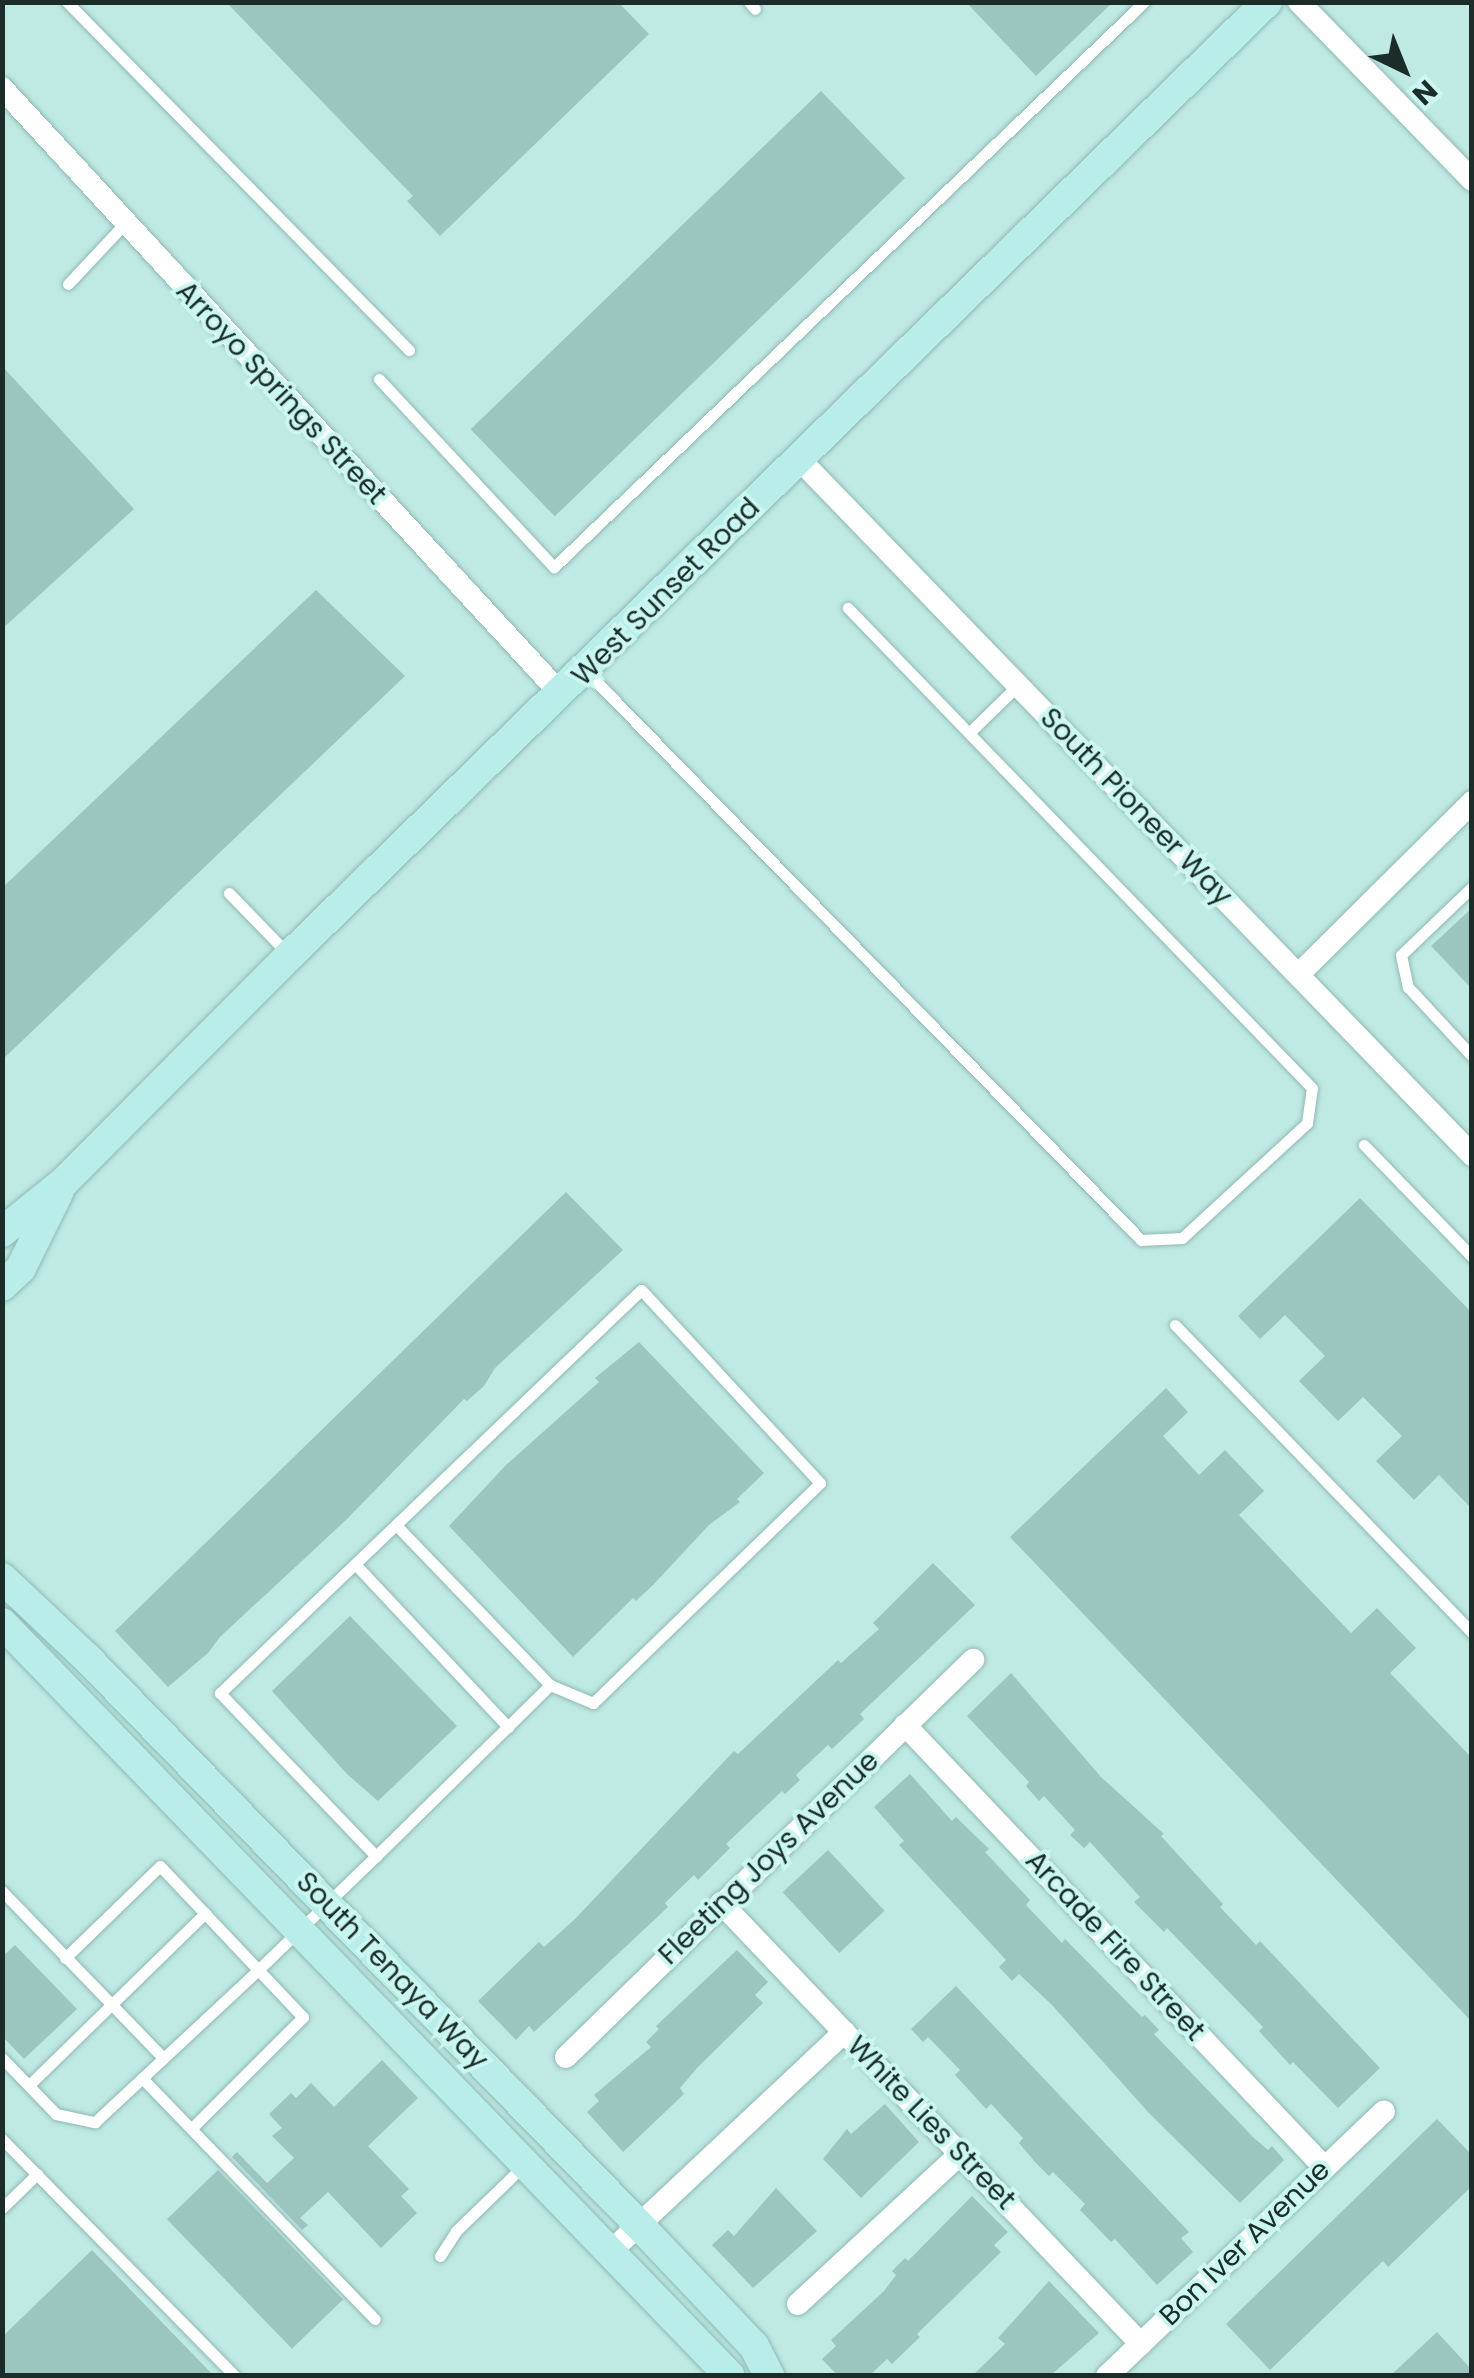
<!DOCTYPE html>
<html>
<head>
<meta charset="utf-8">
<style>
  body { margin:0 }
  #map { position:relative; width:1474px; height:2378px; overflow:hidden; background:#beeae3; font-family:Poppins,sans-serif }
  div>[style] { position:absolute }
  .building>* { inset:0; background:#9bc6bf; transform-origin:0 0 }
  .roads { filter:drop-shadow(0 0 2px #8fbab3) drop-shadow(0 0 2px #8fbab3) }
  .lane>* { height:11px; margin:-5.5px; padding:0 5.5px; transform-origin:5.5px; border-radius:5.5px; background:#fff }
  .street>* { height:22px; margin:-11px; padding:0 11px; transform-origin:11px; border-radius:11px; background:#fff }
  .secondary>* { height:30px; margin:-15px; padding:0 15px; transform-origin:15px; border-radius:15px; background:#b8ede9 }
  span { translate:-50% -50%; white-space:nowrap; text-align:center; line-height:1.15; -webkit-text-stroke:8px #caf7f0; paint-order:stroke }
  .street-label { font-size:28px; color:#1b2c29 }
  .frame { position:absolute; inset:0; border:5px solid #1b2c29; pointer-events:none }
  .north { position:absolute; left:1354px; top:20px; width:100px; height:100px; -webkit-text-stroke:8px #caf7f0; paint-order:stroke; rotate:137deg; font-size:28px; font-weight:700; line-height:40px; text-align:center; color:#1b2c29 }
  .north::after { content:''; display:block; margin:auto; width:35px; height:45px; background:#1b2c29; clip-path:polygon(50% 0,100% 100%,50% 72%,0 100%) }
</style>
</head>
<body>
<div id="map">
  <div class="building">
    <i style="clip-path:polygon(226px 2px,618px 2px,649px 34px,440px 236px,407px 201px,413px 196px)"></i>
    <i style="clip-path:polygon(966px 2px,1113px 2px,1036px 76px)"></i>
    <i style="left:821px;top:91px;width:121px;height:487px;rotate:46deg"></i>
    <i style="clip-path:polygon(2px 366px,134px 509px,2px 629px)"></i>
    <i style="clip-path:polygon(316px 590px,405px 676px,2px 1060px,2px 888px)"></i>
    <i style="clip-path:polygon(1472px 908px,1472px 989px,1431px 946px)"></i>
    <i style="clip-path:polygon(566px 1192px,623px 1250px,495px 1368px,484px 1386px,467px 1401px,464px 1399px,346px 1520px,220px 1637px,208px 1653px,168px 1687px,115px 1631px)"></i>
    <i style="clip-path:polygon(1360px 1198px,1472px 1313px,1472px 1509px,1439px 1475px,1414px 1500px,1376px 1461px,1402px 1436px,1363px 1397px,1338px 1421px,1299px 1381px,1325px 1356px,1285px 1315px,1260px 1339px,1238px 1316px)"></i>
    <i style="clip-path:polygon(639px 1342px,764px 1473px,737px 1499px,740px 1502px,709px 1525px,653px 1585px,636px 1601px,633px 1598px,573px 1657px,449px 1526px,506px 1465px,599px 1382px,595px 1378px)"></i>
    <i style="clip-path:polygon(1166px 1388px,1188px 1412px,1163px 1436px,1199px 1475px,1225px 1450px,1264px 1491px,1239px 1515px,1351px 1633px,1377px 1608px,1416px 1648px,1390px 1673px,1472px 1758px,1472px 2022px,1010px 1537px)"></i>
    <i style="clip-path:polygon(933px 1563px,975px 1605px,860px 1714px,864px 1719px,832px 1749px,828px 1745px,796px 1775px,800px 1780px,785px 1794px,782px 1791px,726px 1844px,730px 1848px,698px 1880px,694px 1875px,665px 1903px,668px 1907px,588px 1982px,534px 2032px,529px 2026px,516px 2040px,478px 2001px,539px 1942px,544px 1947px,575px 1919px,734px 1751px,738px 1754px,838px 1660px,841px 1663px,879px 1629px,873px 1623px)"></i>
    <i style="clip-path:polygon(350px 1616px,457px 1726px,378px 1801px,347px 1774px,272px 1691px)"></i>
    <i style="clip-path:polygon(1011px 1673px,1101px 1777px,1164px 1834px,1161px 1836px,1223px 1904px,1220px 1907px,1256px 1945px,1260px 1941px,1380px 2068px,1338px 2108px,1293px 2062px,1290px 2065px,1259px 2031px,1263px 2027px,1167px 1928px,1164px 1932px,1134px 1902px,1140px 1897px,1090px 1842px,1084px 1848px,1070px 1835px,1075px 1830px,1044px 1796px,1039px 1801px,1026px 1786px,1029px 1782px,967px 1716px)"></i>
    <i style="clip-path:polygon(910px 1774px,952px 1821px,956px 1817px,989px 1849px,985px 1852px,1030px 1900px,1026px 1905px,1062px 1943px,1065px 1939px,1142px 2017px,1145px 2015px,1159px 2030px,1154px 2034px,1254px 2138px,1268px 2150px,1272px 2146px,1284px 2160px,1240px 2203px,1149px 2113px,1052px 2005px,1019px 1974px,1012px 1981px,999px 1967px,1006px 1960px,899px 1845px,904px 1841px,874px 1807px)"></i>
    <i style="left:828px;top:1850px;width:83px;height:62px;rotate:47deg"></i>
    <i style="clip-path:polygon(15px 1945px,77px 2009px,24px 2059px,2px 2036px,2px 1957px)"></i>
    <i style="clip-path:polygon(737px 1950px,768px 1982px,755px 1995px,763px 2003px,697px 2068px,680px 2088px,684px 2094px,623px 2152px,587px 2112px,599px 2101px,594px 2095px,651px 2047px,646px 2042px,659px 2029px,656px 2026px)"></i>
    <i style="clip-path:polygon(956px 1986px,1189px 2232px,1181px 2238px,1193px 2252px,1157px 2285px,1115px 2239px,1111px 2242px,1080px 2210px,1085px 2204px,1053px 2172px,1049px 2176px,1035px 2162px,1019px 2143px,1023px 2138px,991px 2104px,986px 2109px,968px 2089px,955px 2075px,960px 2070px,928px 2037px,923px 2042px,911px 2029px)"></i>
    <i style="clip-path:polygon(382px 2060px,418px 2098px,368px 2146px,409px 2189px,401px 2196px,417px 2213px,381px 2248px,328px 2192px,300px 2218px,308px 2225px,302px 2230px,232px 2157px,237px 2152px,267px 2183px,294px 2158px,272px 2136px,282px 2128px,269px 2114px,291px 2093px,296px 2098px,311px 2083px,334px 2107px)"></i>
    <i style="clip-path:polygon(885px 2104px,919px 2142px,861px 2198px,823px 2159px,847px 2129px,851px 2134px)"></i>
    <i style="clip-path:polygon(1437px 2119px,1472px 2155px,1472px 2186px,1388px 2267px,1383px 2261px,1270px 2370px,1226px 2324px)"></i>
    <i style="left:218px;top:2170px;width:180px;height:71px;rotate:46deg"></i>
    <i style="clip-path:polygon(776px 2188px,817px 2231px,753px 2288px,712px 2245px,728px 2230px,734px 2236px)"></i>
    <i style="clip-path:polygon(972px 2196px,1008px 2232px,994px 2245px,1001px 2252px,917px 2334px,920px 2337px,892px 2364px,887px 2359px,869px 2376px,838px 2376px,822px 2359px,836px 2346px,831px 2340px,884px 2291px,896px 2275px,892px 2271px,905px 2258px,908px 2261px)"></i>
    <i style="clip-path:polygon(92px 2250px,214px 2376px,2px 2376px,2px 2337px)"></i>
    <i style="clip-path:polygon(1049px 2281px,1099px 2333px,1050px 2376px,972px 2376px,1005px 2344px,998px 2338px)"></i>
    <i style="clip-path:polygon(1437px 2332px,1472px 2370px,1472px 2376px,1390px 2376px)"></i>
  </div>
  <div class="roads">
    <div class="lane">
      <i style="left:67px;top:2px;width:488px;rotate:45.5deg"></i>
      <i style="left:749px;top:2px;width:9px;rotate:49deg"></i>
      <i style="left:68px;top:284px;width:83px;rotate:-46.9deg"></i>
      <i style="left:379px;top:379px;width:257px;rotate:47.1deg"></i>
      <i style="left:554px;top:567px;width:817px;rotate:-43.76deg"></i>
      <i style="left:586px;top:671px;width:795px;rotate:45.71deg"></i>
      <i style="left:1141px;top:1240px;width:41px;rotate:-2.8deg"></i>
      <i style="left:1182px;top:1238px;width:170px;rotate:-42.6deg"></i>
      <i style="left:1307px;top:1123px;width:35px;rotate:-82deg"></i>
      <i style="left:1312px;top:1088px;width:668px;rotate:-134.03deg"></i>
      <i style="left:969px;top:733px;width:69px;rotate:-44.4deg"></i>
      <i style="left:1472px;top:887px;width:98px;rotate:136.2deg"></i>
      <i style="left:1401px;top:955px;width:33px;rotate:78deg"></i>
      <i style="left:1408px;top:987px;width:94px;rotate:47.2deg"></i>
      <i style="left:229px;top:893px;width:86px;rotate:45.9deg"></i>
      <i style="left:1364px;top:1145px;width:156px;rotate:46deg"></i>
      <i style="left:1175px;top:1325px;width:428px;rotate:46deg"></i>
      <i style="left:396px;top:1525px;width:222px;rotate:46.1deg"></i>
      <i style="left:355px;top:1564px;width:224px;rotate:46.8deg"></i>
      <i style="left:2px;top:1891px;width:232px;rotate:46deg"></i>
      <i style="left:65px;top:1958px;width:132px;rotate:-44.1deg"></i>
      <i style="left:160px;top:1866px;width:208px;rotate:46.6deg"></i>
      <i style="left:303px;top:2017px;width:158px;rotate:135deg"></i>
      <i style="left:2px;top:2058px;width:78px;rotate:46deg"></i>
      <i style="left:56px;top:2114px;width:40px;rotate:12deg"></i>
      <i style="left:95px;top:2122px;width:223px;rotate:-43deg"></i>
      <i style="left:258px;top:1970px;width:164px;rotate:-44deg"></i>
      <i style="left:376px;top:1856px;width:244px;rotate:-44.5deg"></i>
      <i style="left:550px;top:1685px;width:47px;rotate:22.7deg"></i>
      <i style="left:593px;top:1703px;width:316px;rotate:-44.1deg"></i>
      <i style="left:820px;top:1483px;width:263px;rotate:-132.8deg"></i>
      <i style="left:641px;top:1290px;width:583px;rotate:136.25deg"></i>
      <i style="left:220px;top:1693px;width:226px;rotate:46.3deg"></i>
      <i style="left:142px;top:2078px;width:335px;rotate:46deg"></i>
      <i style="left:29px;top:2085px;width:246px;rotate:-44.3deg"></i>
      <i style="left:2px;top:2139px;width:332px;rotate:45.5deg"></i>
      <i style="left:2px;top:2208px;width:49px;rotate:-44.2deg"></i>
      <i style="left:440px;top:2256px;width:30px;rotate:-57deg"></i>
      <i style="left:456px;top:2231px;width:95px;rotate:-44.1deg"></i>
    </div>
    <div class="street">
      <i style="left:1299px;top:2px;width:248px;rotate:45.8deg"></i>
      <i style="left:2px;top:88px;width:826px;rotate:47.31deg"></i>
      <i style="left:800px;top:460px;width:967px;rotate:45.96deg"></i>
      <i style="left:1299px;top:974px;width:244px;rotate:-44.8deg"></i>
      <i style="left:905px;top:1725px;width:610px;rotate:46.53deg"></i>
      <i style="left:721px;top:1903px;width:609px;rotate:46.4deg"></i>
      <i style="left:566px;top:2057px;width:569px;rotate:-44.29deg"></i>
      <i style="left:609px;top:2253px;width:323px;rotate:-43.2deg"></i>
      <i style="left:798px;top:2304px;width:221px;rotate:-42.8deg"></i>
      <i style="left:1107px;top:2376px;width:383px;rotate:-43.7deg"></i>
    </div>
    <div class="secondary">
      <i style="left:2px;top:1232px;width:80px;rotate:-38.9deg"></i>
      <i style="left:64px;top:1182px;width:320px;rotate:-45.1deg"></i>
      <i style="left:290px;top:955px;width:1365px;rotate:-44.29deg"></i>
      <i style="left:2px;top:1286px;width:26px;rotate:-43deg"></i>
      <i style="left:21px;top:1268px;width:86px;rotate:-63.7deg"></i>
      <i style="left:2px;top:1578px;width:117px;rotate:43.3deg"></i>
      <i style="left:87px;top:1658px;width:791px;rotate:45.77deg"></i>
      <i style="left:639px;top:2225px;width:167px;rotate:46.5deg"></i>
      <i style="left:754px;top:2346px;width:34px;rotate:63deg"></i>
      <i style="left:2px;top:1623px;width:1047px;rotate:45.97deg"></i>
    </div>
  </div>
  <div class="street-label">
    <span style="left:281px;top:393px;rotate:47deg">Arroyo Springs Street</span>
    <span style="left:666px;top:592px;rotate:-45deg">West Sunset Road</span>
    <span style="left:1136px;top:807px;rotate:46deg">South Pioneer Way</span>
    <span style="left:769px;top:1858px;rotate:-44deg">Fleeting Joys Avenue</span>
    <span style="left:1115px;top:1946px;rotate:47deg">Arcade Fire Street</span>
    <span style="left:392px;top:1971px;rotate:46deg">South Tenaya Way</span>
    <span style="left:931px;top:2123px;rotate:46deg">White Lies Street</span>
    <span style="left:1245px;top:2243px;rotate:-44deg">Bon Iver Avenue</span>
  </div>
  <div class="frame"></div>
  <div class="north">N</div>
</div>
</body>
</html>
